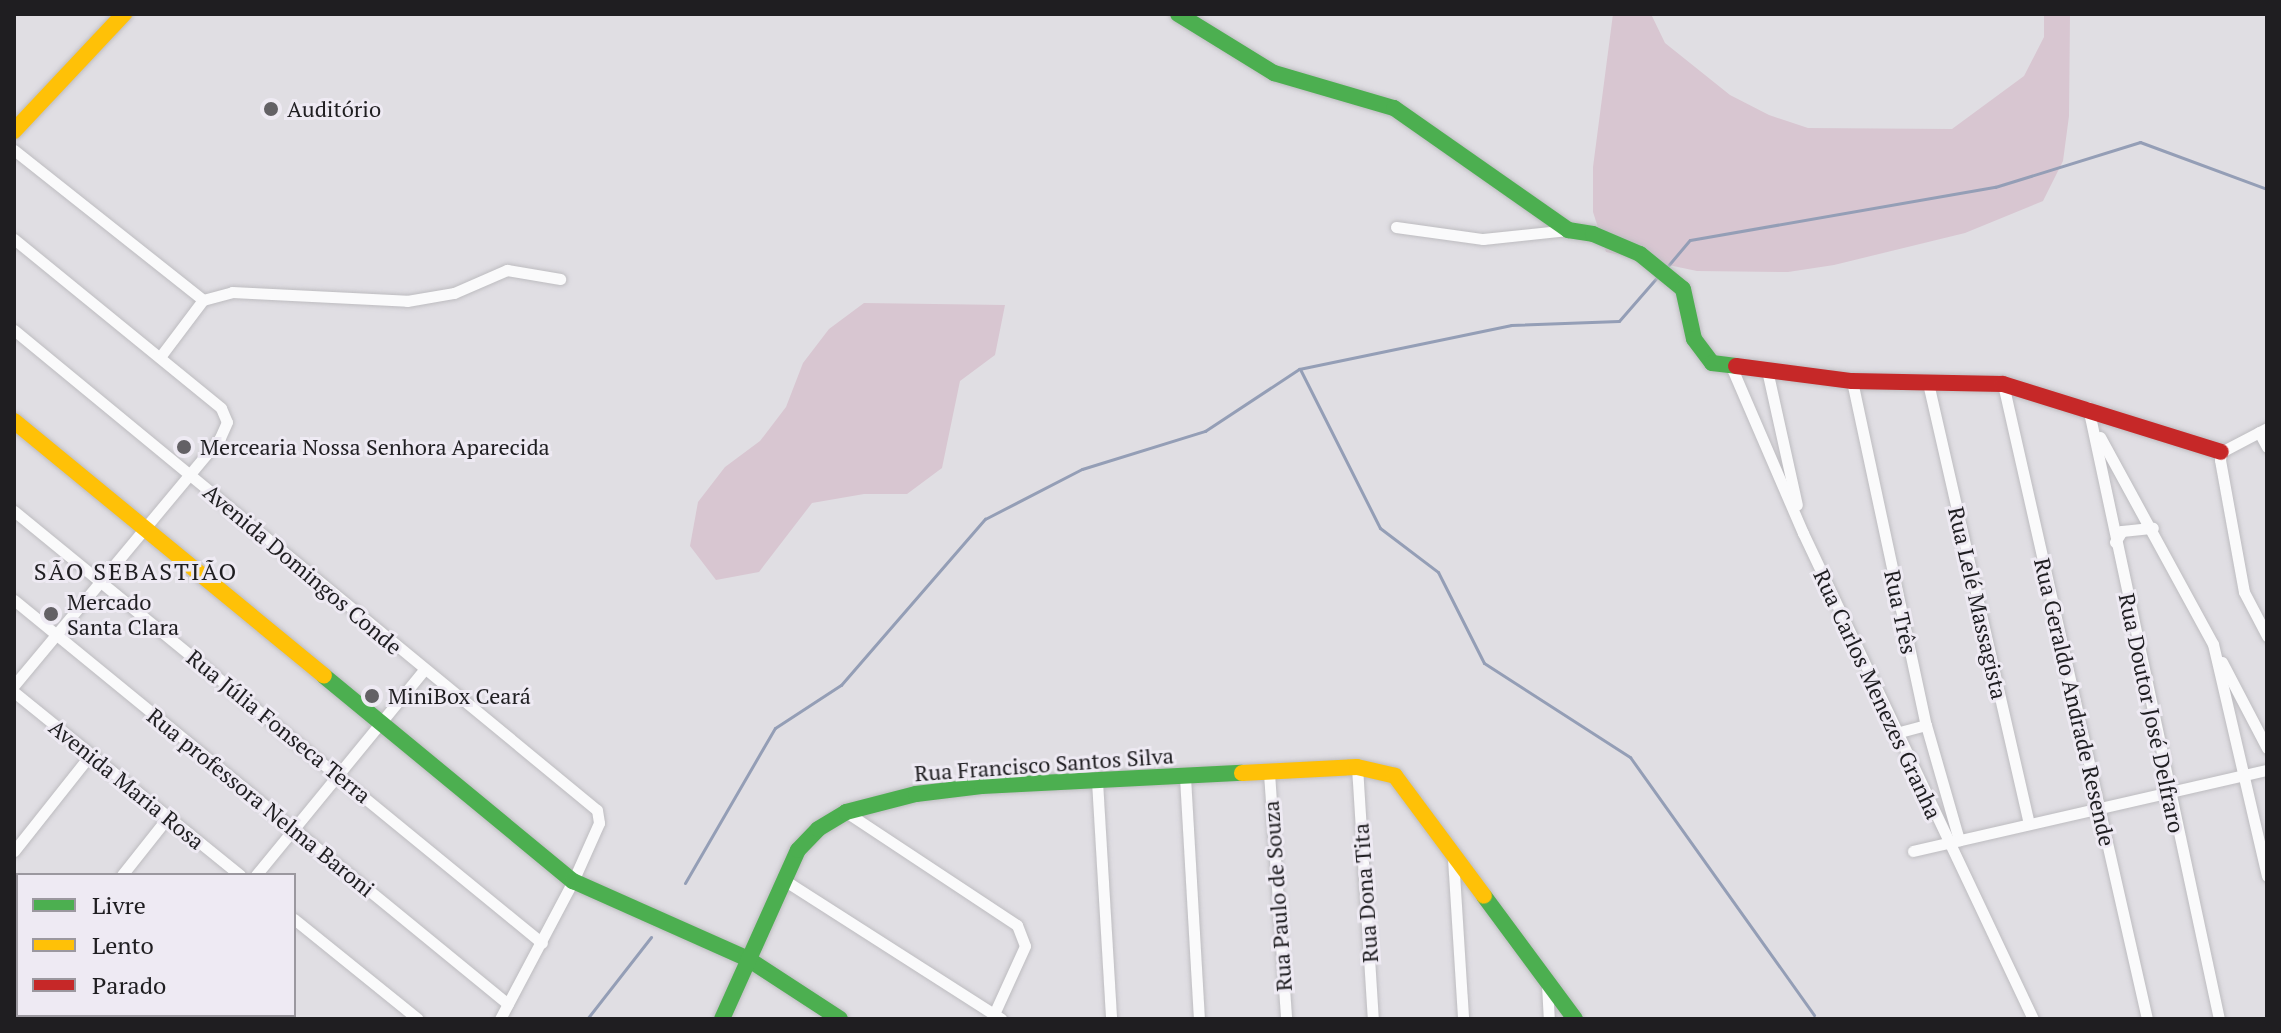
<!DOCTYPE html>
<html>
<head>
<meta charset="utf-8">
<style>
  body { margin:0 }
  #map { position:relative; width:2281px; height:1033px; overflow:hidden; background:#e0dee3; font-family:"PT Serif",serif }
  div>[style] { position:absolute }
  .green>* { inset:0; background:#d8c6d1 }
  .stream>* { height:3px; margin:-1.5px; padding:0 1.5px; transform-origin:1.5px; border-radius:1.5px; background:#949eb6 }
  .roads { filter:drop-shadow(0 0 2px #bdbcc0) drop-shadow(0 0 2px #bdbcc0) }
  .street>* { height:11px; margin:-5.5px; padding:0 5.5px; transform-origin:5.5px; border-radius:5.5px; background:#fafafb }
  .fast>* { height:16px; margin:-8px; padding:0 8px; transform-origin:8px; border-radius:8px; background:#4caf50 }
  .slow>* { height:16px; margin:-8px; padding:0 8px; transform-origin:8px; border-radius:8px; background:#ffc107 }
  .jam>* { height:16px; margin:-8px; padding:0 8px; transform-origin:8px; border-radius:8px; background:#c62828 }
  .dots>* { width:22px; height:22px; translate:-50% -50%; box-sizing:border-box; border:4px solid #eeeaf3; border-radius:50% }
  span { translate:-50% -50%; white-space:nowrap; text-align:center; line-height:1.15; -webkit-text-stroke:6px #eeeaf3; paint-order:stroke }
  .poi-label { font-size:22px; color:#1f1e21 }
  .left { translate:0 -50%; text-align:left }
  .street-label { font-size:22px; color:#1f1e21 }
  .neighbourhood-label { font-size:24px; color:#1f1e21; letter-spacing:2px }
  .frame { position:absolute; inset:0; border:16px solid #1f1e21; pointer-events:none }
  .legend { position:absolute; left:16px; top:873px; width:280px; height:144px; box-sizing:border-box; background:#eeeaf3; border:2px solid #9b989f; margin:0; padding:10px 14px; list-style:none; font-size:24px; color:#1f1e21 }
  .legend li { display:flex; align-items:center; gap:16px; height:40px }
  .legend b { width:40px; border:2px solid #9b989f }
</style>
</head>
<body>
<div id="map">
  <div class="green">
    <i style="clip-path:polygon(1613px 14px,1651px 14px,1665px 43px,1730px 95px,1769px 115px,1808px 128px,1952px 129px,2024px 76px,2044px 37px,2044px 14px,2070px 14px,2069px 116px,2063px 161px,2043px 201px,1965px 233px,1834px 265px,1788px 272px,1697px 271px,1606px 252px,1593px 212px,1593px 167px)"></i>
    <i style="clip-path:polygon(864px 303px,1005px 305px,995px 355px,960px 381px,942px 468px,907px 494px,864px 494px,812px 503px,759px 572px,716px 580px,690px 546px,698px 502px,725px 467px,760px 441px,786px 407px,803px 363px,829px 329px)"></i>
  </div>
  <div class="stream">
    <i style="left:1667px;top:267px;width:35px;rotate:-50deg"></i>
    <i style="left:1690px;top:240px;width:310px;rotate:-9.9deg"></i>
    <i style="left:1995px;top:187px;width:152px;rotate:-17.2deg"></i>
    <i style="left:2140px;top:142px;width:135px;rotate:20.3deg"></i>
    <i style="left:1300px;top:369px;width:178px;rotate:63.3deg"></i>
    <i style="left:1380px;top:528px;width:73px;rotate:37.2deg"></i>
    <i style="left:1438px;top:572px;width:102px;rotate:63.2deg"></i>
    <i style="left:1484px;top:663px;width:174px;rotate:32.8deg"></i>
    <i style="left:1630px;top:757px;width:317px;rotate:54.5deg"></i>
    <i style="left:685px;top:883px;width:179px;rotate:-59.9deg"></i>
    <i style="left:775px;top:728px;width:79px;rotate:-33.1deg"></i>
    <i style="left:841px;top:685px;width:220px;rotate:-49.1deg"></i>
    <i style="left:985px;top:519px;width:109px;rotate:-27.3deg"></i>
    <i style="left:1082px;top:469px;width:129px;rotate:-17.2deg"></i>
    <i style="left:1205px;top:431px;width:113px;rotate:-33.4deg"></i>
    <i style="left:1299px;top:369px;width:217px;rotate:-11.7deg"></i>
    <i style="left:1511px;top:325px;width:108px;rotate:-2.1deg"></i>
    <i style="left:1619px;top:321px;width:61px;rotate:-49deg"></i>
    <i style="left:587px;top:1019px;width:104px;rotate:-52deg"></i>
  </div>
  <div class="roads">
    <div class="street">
      <i style="left:14px;top:150px;width:241px;rotate:38.4deg"></i>
      <i style="left:1396px;top:227px;width:88px;rotate:7.9deg"></i>
      <i style="left:1483px;top:239px;width:85px;rotate:-6deg"></i>
      <i style="left:14px;top:239px;width:267px;rotate:39.2deg"></i>
      <i style="left:221px;top:408px;width:15px;rotate:67deg"></i>
      <i style="left:227px;top:422px;width:17px;rotate:114deg"></i>
      <i style="left:220px;top:438px;width:322px;rotate:129.8deg"></i>
      <i style="left:203px;top:300px;width:30px;rotate:-15deg"></i>
      <i style="left:232px;top:292px;width:175px;rotate:2.9deg"></i>
      <i style="left:407px;top:301px;width:48px;rotate:-9.7deg"></i>
      <i style="left:454px;top:293px;width:58px;rotate:-23.5deg"></i>
      <i style="left:507px;top:270px;width:54px;rotate:9.6deg"></i>
      <i style="left:14px;top:330px;width:755px;rotate:39.47deg"></i>
      <i style="left:597px;top:810px;width:13px;rotate:81deg"></i>
      <i style="left:599px;top:823px;width:64px;rotate:114.1deg"></i>
      <i style="left:573px;top:881px;width:156px;rotate:117.9deg"></i>
      <i style="left:160px;top:357px;width:71px;rotate:-53deg"></i>
      <i style="left:1731px;top:366px;width:182px;rotate:66.7deg"></i>
      <i style="left:1803px;top:533px;width:538px;rotate:64.67deg"></i>
      <i style="left:1767px;top:370px;width:138px;rotate:77.5deg"></i>
      <i style="left:1852px;top:381px;width:352px;rotate:77.9deg"></i>
      <i style="left:1926px;top:725px;width:120px;rotate:74deg"></i>
      <i style="left:1928px;top:383px;width:451px;rotate:77.1deg"></i>
      <i style="left:2003px;top:384px;width:651px;rotate:77.22deg"></i>
      <i style="left:2088px;top:407px;width:626px;rotate:77.92deg"></i>
      <i style="left:2267px;top:428px;width:52px;rotate:152.4deg"></i>
      <i style="left:2221px;top:452px;width:8px;rotate:97deg"></i>
      <i style="left:2220px;top:460px;width:134px;rotate:79.7deg"></i>
      <i style="left:2244px;top:592px;width:50px;rotate:62.4deg"></i>
      <i style="left:2259px;top:432px;width:17px;rotate:62deg"></i>
      <i style="left:2100px;top:437px;width:236px;rotate:61.4deg"></i>
      <i style="left:2213px;top:644px;width:238px;rotate:76.9deg"></i>
      <i style="left:14px;top:511px;width:682px;rotate:39.29deg"></i>
      <i style="left:2115px;top:542px;width:13px;rotate:-58deg"></i>
      <i style="left:2122px;top:531px;width:31px;rotate:-6deg"></i>
      <i style="left:14px;top:600px;width:638px;rotate:39.28deg"></i>
      <i style="left:2222px;top:662px;width:97px;rotate:62.4deg"></i>
      <i style="left:14px;top:692px;width:291px;rotate:39deg"></i>
      <i style="left:1896px;top:733px;width:31px;rotate:-15deg"></i>
      <i style="left:1357px;top:767px;width:253px;rotate:86.4deg"></i>
      <i style="left:1269px;top:773px;width:247px;rotate:86deg"></i>
      <i style="left:1185px;top:777px;width:242px;rotate:86.7deg"></i>
      <i style="left:1097px;top:781px;width:238px;rotate:86.6deg"></i>
      <i style="left:846px;top:812px;width:205px;rotate:33.5deg"></i>
      <i style="left:1017px;top:925px;width:22px;rotate:69deg"></i>
      <i style="left:1025px;top:946px;width:75px;rotate:114.5deg"></i>
      <i style="left:14px;top:851px;width:122px;rotate:-51.6deg"></i>
      <i style="left:1913px;top:851px;width:363px;rotate:-12.9deg"></i>
      <i style="left:1453px;top:858px;width:161px;rotate:86.4deg"></i>
      <i style="left:122px;top:875px;width:74px;rotate:-51.6deg"></i>
      <i style="left:256px;top:875px;width:265px;rotate:-50.7deg"></i>
      <i style="left:784px;top:880px;width:258px;rotate:32.6deg"></i>
      <i style="left:14px;top:881px;width:5px;rotate:37deg"></i>
      <i style="left:294px;top:919px;width:159px;rotate:38.9deg"></i>
      <i style="left:1547px;top:984px;width:35px;rotate:87deg"></i>
      <i style="left:14px;top:1010px;width:6px;rotate:-51deg"></i>
      <i style="left:212px;top:1015px;width:6px;rotate:39deg"></i>
      <i style="left:137px;top:1019px;width:5px;rotate:-53deg"></i>
    </div>
    <div class="fast">
      <i style="left:1178px;top:14px;width:113px;rotate:31.6deg"></i>
      <i style="left:1274px;top:73px;width:125px;rotate:16.3deg"></i>
      <i style="left:1394px;top:108px;width:213px;rotate:35deg"></i>
      <i style="left:1568px;top:230px;width:25px;rotate:9deg"></i>
      <i style="left:1593px;top:234px;width:51px;rotate:23.1deg"></i>
      <i style="left:1640px;top:254px;width:55px;rotate:39.1deg"></i>
      <i style="left:1683px;top:289px;width:51px;rotate:77.6deg"></i>
      <i style="left:1694px;top:339px;width:30px;rotate:53deg"></i>
      <i style="left:1712px;top:363px;width:24px;rotate:7deg"></i>
      <i style="left:324px;top:676px;width:323px;rotate:39.5deg"></i>
      <i style="left:573px;top:881px;width:192px;rotate:24deg"></i>
      <i style="left:748px;top:959px;width:110px;rotate:33.1deg"></i>
      <i style="left:1484px;top:896px;width:153px;rotate:53.5deg"></i>
      <i style="left:722px;top:1019px;width:185px;rotate:-65.8deg"></i>
      <i style="left:798px;top:850px;width:29px;rotate:-46deg"></i>
      <i style="left:818px;top:829px;width:33px;rotate:-31deg"></i>
      <i style="left:846px;top:812px;width:72px;rotate:-14.4deg"></i>
      <i style="left:916px;top:794px;width:66px;rotate:-6.9deg"></i>
      <i style="left:982px;top:786px;width:260px;rotate:-2.9deg"></i>
    </div>
    <div class="slow">
      <i style="left:14px;top:131px;width:161px;rotate:-46.8deg"></i>
      <i style="left:14px;top:421px;width:401px;rotate:39.4deg"></i>
      <i style="left:1242px;top:773px;width:115px;rotate:-3deg"></i>
      <i style="left:1357px;top:767px;width:39px;rotate:13deg"></i>
      <i style="left:1395px;top:776px;width:149px;rotate:53.4deg"></i>
    </div>
    <div class="jam">
      <i style="left:1736px;top:366px;width:117px;rotate:7.4deg"></i>
      <i style="left:1852px;top:381px;width:151px;rotate:1.1deg"></i>
      <i style="left:2003px;top:384px;width:228px;rotate:17.3deg"></i>
    </div>
  </div>
  <div class="dots">
    <i style="left:271px;top:109px;background:#636165"></i>
    <i style="left:184px;top:447px;background:#636165"></i>
    <i style="left:51px;top:614px;background:#636165"></i>
    <i style="left:372px;top:696px;background:#636165"></i>
  </div>
  <div class="poi-label">
    <span class="left" style="left:287px;top:109px">Auditório</span>
    <span class="left" style="left:200px;top:447px">Mercearia Nossa Senhora Aparecida</span>
    <span class="left" style="left:67px;top:614px">Mercado<br>Santa Clara</span>
    <span class="left" style="left:388px;top:696px">MiniBox Ceará</span>
  </div>
  <div class="street-label">
    <span style="left:303px;top:569px;rotate:40deg">Avenida Domingos Conde</span>
    <span style="left:1978px;top:603px;rotate:77deg">Rua Lelé Massagista</span>
    <span style="left:1901px;top:612px;rotate:78deg">Rua Três</span>
    <span style="left:1878px;top:694px;rotate:65deg">Rua Carlos Menezes Granha</span>
    <span style="left:2075px;top:702px;rotate:77deg">Rua Geraldo Andrade Resende</span>
    <span style="left:2152px;top:713px;rotate:78deg">Rua Doutor José Delfraro</span>
    <span style="left:279px;top:726px;rotate:39deg">Rua Júlia Fonseca Terra</span>
    <span style="left:1044px;top:764px;rotate:-4deg">Rua Francisco Santos Silva</span>
    <span style="left:127px;top:784px;rotate:39deg">Avenida Maria Rosa</span>
    <span style="left:261px;top:802px;rotate:39deg">Rua professora Nelma Baroni</span>
    <span style="left:1365px;top:893px;rotate:-94deg">Rua Dona Tita</span>
    <span style="left:1277px;top:896px;rotate:-94deg">Rua Paulo de Souza</span>
  </div>
  <div class="neighbourhood-label">
    <span style="left:136px;top:572px">SÃO SEBASTIÃO</span>
  </div>
  <div class="frame"></div>
  <ul class="legend">
  <li><b style="height:10px;background:#4caf50"></b>Livre</li>
  <li><b style="height:10px;background:#ffc107"></b>Lento</li>
  <li><b style="height:10px;background:#c62828"></b>Parado</li>
  </ul>
</div>
</body>
</html>
